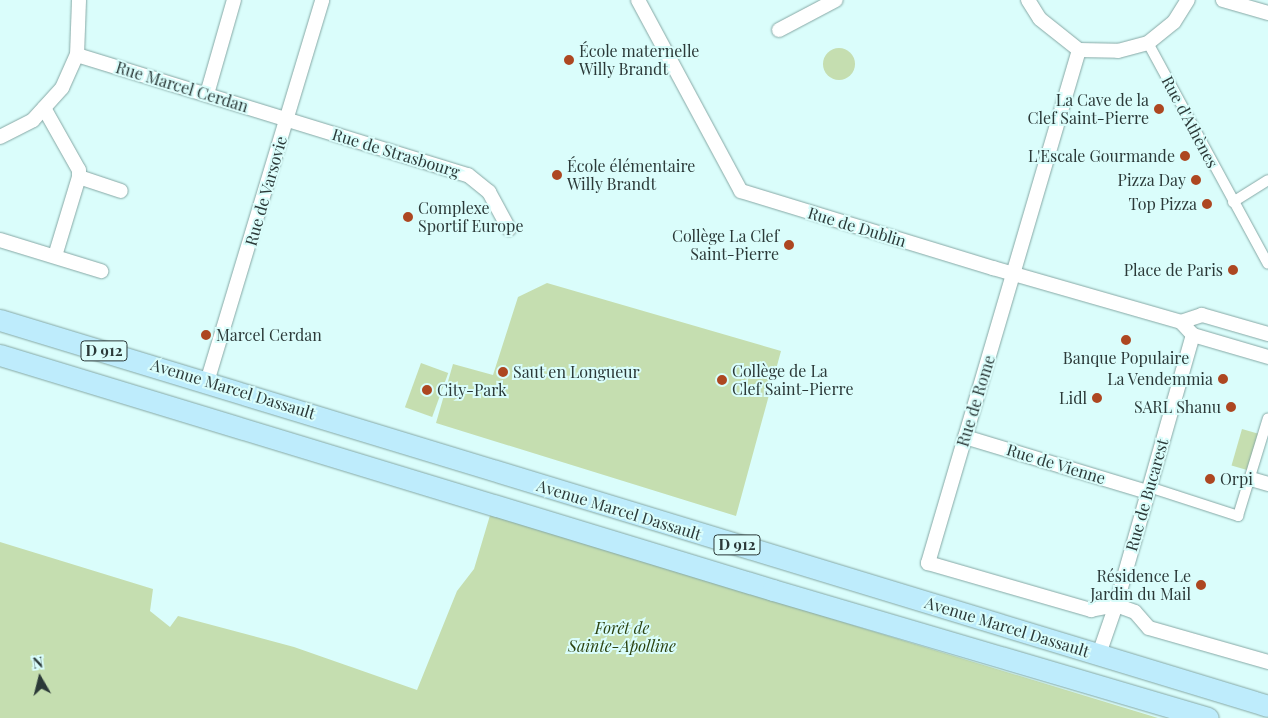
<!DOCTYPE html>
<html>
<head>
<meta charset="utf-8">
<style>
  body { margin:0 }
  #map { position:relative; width:1268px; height:718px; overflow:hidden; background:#dafdfb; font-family:"Playfair Display",serif }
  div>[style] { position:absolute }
  .green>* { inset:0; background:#c5deb0; transform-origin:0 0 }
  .round { border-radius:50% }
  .roads { filter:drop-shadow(0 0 1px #86a8a5) drop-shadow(0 0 1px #86a8a5) }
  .pedestrian>* { height:10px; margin:-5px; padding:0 5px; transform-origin:5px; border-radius:5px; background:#fff }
  .minor>* { height:14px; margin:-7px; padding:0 7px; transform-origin:7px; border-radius:7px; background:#fff }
  .primary>* { height:21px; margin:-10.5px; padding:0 10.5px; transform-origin:10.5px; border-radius:10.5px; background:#beecfc }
  .dots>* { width:14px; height:14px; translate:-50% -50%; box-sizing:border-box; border:2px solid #dafdfb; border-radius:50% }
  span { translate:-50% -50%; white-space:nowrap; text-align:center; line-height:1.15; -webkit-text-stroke:4px #dafdfb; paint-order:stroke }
  .shield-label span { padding:1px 4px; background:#dafdfb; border:1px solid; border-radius:4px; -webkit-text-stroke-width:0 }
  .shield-label { font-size:15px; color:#2b3938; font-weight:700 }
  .poi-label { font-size:16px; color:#2b3938 }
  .left { translate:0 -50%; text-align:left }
  .right { translate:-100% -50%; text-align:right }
  .street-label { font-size:16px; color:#2b3938 }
  .park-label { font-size:16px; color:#2b420f; font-style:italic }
  .north { position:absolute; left:15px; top:653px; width:50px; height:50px; -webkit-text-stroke:4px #dafdfb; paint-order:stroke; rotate:352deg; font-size:14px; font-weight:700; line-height:20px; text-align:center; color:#2b3938 }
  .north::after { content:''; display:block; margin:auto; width:18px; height:22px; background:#2b3938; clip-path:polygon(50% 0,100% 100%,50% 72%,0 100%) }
</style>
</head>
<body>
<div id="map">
  <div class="green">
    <i class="round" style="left:823px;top:48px;width:32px;height:32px"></i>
    <i style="clip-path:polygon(547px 283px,781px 351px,736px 516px,436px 423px,453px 364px,493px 375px,518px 297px)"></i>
    <i style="left:421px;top:363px;width:29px;height:47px;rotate:20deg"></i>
    <i style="left:1242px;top:429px;width:26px;height:38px;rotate:16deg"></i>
    <i style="clip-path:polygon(491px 512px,859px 627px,1158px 718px,0 718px,0 542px,153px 589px,150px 611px,170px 627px,178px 616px,294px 647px,417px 690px,457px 591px,474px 569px)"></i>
  </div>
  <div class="roads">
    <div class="pedestrian">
      <i style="left:1148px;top:43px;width:251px;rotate:61.5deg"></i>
      <i style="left:1233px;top:202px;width:41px;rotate:-32.2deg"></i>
      <i style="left:1149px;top:487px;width:94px;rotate:18deg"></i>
      <i style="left:1238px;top:516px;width:102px;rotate:-73deg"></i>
    </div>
    <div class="minor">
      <i style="left:638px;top:0;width:217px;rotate:61.7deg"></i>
      <i style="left:741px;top:191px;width:264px;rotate:17deg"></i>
      <i style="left:993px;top:268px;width:196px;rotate:16deg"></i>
      <i style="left:1028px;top:0;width:22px;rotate:58deg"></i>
      <i style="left:1040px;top:19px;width:50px;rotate:38.5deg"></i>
      <i style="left:1223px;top:0;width:47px;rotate:16.1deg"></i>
      <i style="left:779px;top:30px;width:64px;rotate:-27.8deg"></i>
      <i style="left:1079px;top:50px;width:535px;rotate:106.4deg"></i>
      <i style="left:928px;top:563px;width:170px;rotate:16.1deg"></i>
      <i style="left:1091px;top:610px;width:25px;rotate:-11deg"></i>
      <i style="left:1116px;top:605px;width:20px;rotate:20deg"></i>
      <i style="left:1135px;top:612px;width:21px;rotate:49deg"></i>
      <i style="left:1149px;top:628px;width:124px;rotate:15.9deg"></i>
      <i style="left:1079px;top:50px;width:39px;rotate:1deg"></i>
      <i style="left:1118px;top:51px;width:31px;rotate:-15deg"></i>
      <i style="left:1148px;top:43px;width:33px;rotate:-39deg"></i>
      <i style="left:1174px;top:22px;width:26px;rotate:-58deg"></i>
      <i style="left:77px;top:55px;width:409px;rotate:17.1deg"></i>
      <i style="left:468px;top:175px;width:27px;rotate:39deg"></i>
      <i style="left:489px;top:192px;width:42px;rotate:61.6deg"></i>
      <i style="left:207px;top:94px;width:98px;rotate:-74deg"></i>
      <i style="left:44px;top:108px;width:71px;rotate:60.6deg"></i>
      <i style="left:79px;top:170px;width:7px;rotate:90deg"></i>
      <i style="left:79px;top:177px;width:44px;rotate:18.4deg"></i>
      <i style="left:0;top:137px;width:37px;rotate:-27deg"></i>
      <i style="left:33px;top:120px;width:43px;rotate:-47.8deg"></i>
      <i style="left:62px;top:88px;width:36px;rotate:-66deg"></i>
      <i style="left:77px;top:55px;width:55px;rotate:-87.9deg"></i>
      <i style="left:0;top:240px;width:106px;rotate:17.1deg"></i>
      <i style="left:55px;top:256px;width:83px;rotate:-73.1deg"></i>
      <i style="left:1268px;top:334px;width:69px;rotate:-163.9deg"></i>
      <i style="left:1202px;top:315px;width:22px;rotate:162deg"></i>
      <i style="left:1181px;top:322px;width:18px;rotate:47deg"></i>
      <i style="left:1193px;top:335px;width:78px;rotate:16.3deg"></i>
      <i style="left:207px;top:382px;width:399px;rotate:-73.2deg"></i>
      <i style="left:965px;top:437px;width:190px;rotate:16.8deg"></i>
      <i style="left:1251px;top:479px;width:18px;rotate:16deg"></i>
      <i style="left:1099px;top:654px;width:52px;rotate:-70.9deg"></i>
      <i style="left:1116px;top:605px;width:281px;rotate:-74.1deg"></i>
    </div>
    <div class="primary">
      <i style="left:0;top:320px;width:1325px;rotate:16.93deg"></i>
      <i style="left:0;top:355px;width:808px;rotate:16.91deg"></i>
      <i style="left:773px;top:590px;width:453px;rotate:16.4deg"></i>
    </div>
  </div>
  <div class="dots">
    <i style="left:569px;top:60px;background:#ad4721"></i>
    <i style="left:1159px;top:109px;background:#ad4721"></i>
    <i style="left:1185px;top:156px;background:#ad4721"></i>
    <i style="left:557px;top:175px;background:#ad4721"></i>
    <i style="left:1196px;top:180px;background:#ad4721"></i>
    <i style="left:1207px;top:204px;background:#ad4721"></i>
    <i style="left:408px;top:217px;background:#ad4721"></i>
    <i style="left:789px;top:245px;background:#ad4721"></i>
    <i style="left:1233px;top:270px;background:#ad4721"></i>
    <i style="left:206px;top:335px;background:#ad4721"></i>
    <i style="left:1126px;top:340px;background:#ad4721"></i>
    <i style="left:503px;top:372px;background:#ad4721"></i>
    <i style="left:1223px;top:379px;background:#ad4721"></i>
    <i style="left:722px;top:380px;background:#ad4721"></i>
    <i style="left:427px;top:390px;background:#ad4721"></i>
    <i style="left:1097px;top:398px;background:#ad4721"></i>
    <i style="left:1231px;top:407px;background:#ad4721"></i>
    <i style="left:1210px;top:479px;background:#ad4721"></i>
    <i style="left:1201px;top:585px;background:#ad4721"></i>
  </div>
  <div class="shield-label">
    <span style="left:104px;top:351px">D 912</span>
    <span style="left:737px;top:545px">D 912</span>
  </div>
  <div class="poi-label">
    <span class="left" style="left:579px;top:60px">École maternelle<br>Willy Brandt</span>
    <span class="right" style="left:1149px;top:109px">La Cave de la<br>Clef Saint-Pierre</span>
    <span class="right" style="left:1175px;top:156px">L'Escale Gourmande</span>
    <span class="left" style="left:567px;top:175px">École élémentaire<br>Willy Brandt</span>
    <span class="right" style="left:1186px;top:180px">Pizza Day</span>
    <span class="right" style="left:1197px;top:204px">Top Pizza</span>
    <span class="left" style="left:418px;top:217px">Complexe<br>Sportif Europe</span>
    <span class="right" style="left:779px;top:245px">Collège La Clef<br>Saint-Pierre</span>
    <span class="right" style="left:1223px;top:270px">Place de Paris</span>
    <span class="left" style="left:216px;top:335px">Marcel Cerdan</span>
    <span style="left:1126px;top:358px">Banque Populaire</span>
    <span class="left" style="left:732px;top:380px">Collège de La<br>Clef Saint-Pierre</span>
    <span class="left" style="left:513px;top:372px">Saut en Longueur</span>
    <span class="right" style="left:1213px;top:379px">La Vendemmia</span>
    <span class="left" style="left:437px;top:390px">City-Park</span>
    <span class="right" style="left:1087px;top:398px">Lidl</span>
    <span class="right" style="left:1221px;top:407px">SARL Shanu</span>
    <span class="left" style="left:1220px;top:479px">Orpi</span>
    <span class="right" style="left:1191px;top:585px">Résidence Le<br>Jardin du Mail</span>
  </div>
  <div class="street-label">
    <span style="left:182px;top:87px;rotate:17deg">Rue Marcel Cerdan</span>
    <span style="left:1190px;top:122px;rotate:62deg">Rue d'Athènes</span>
    <span style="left:396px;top:153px;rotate:17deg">Rue de Strasbourg</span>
    <span style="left:266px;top:191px;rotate:-74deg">Rue de Varsovie</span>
    <span style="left:857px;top:227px;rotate:17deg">Rue de Dublin</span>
    <span style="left:233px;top:389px;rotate:17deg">Avenue Marcel Dassault</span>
    <span style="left:976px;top:401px;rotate:-73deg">Rue de Rome</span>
    <span style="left:1056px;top:464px;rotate:17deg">Rue de Vienne</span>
    <span style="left:1147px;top:495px;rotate:-74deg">Rue de Bucarest</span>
    <span style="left:619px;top:510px;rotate:17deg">Avenue Marcel Dassault</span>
    <span style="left:1007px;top:627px;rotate:17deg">Avenue Marcel Dassault</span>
  </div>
  <div class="park-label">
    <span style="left:622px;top:637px">Forêt de<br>Sainte-Apolline</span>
  </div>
  <div class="north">N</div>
</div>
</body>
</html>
